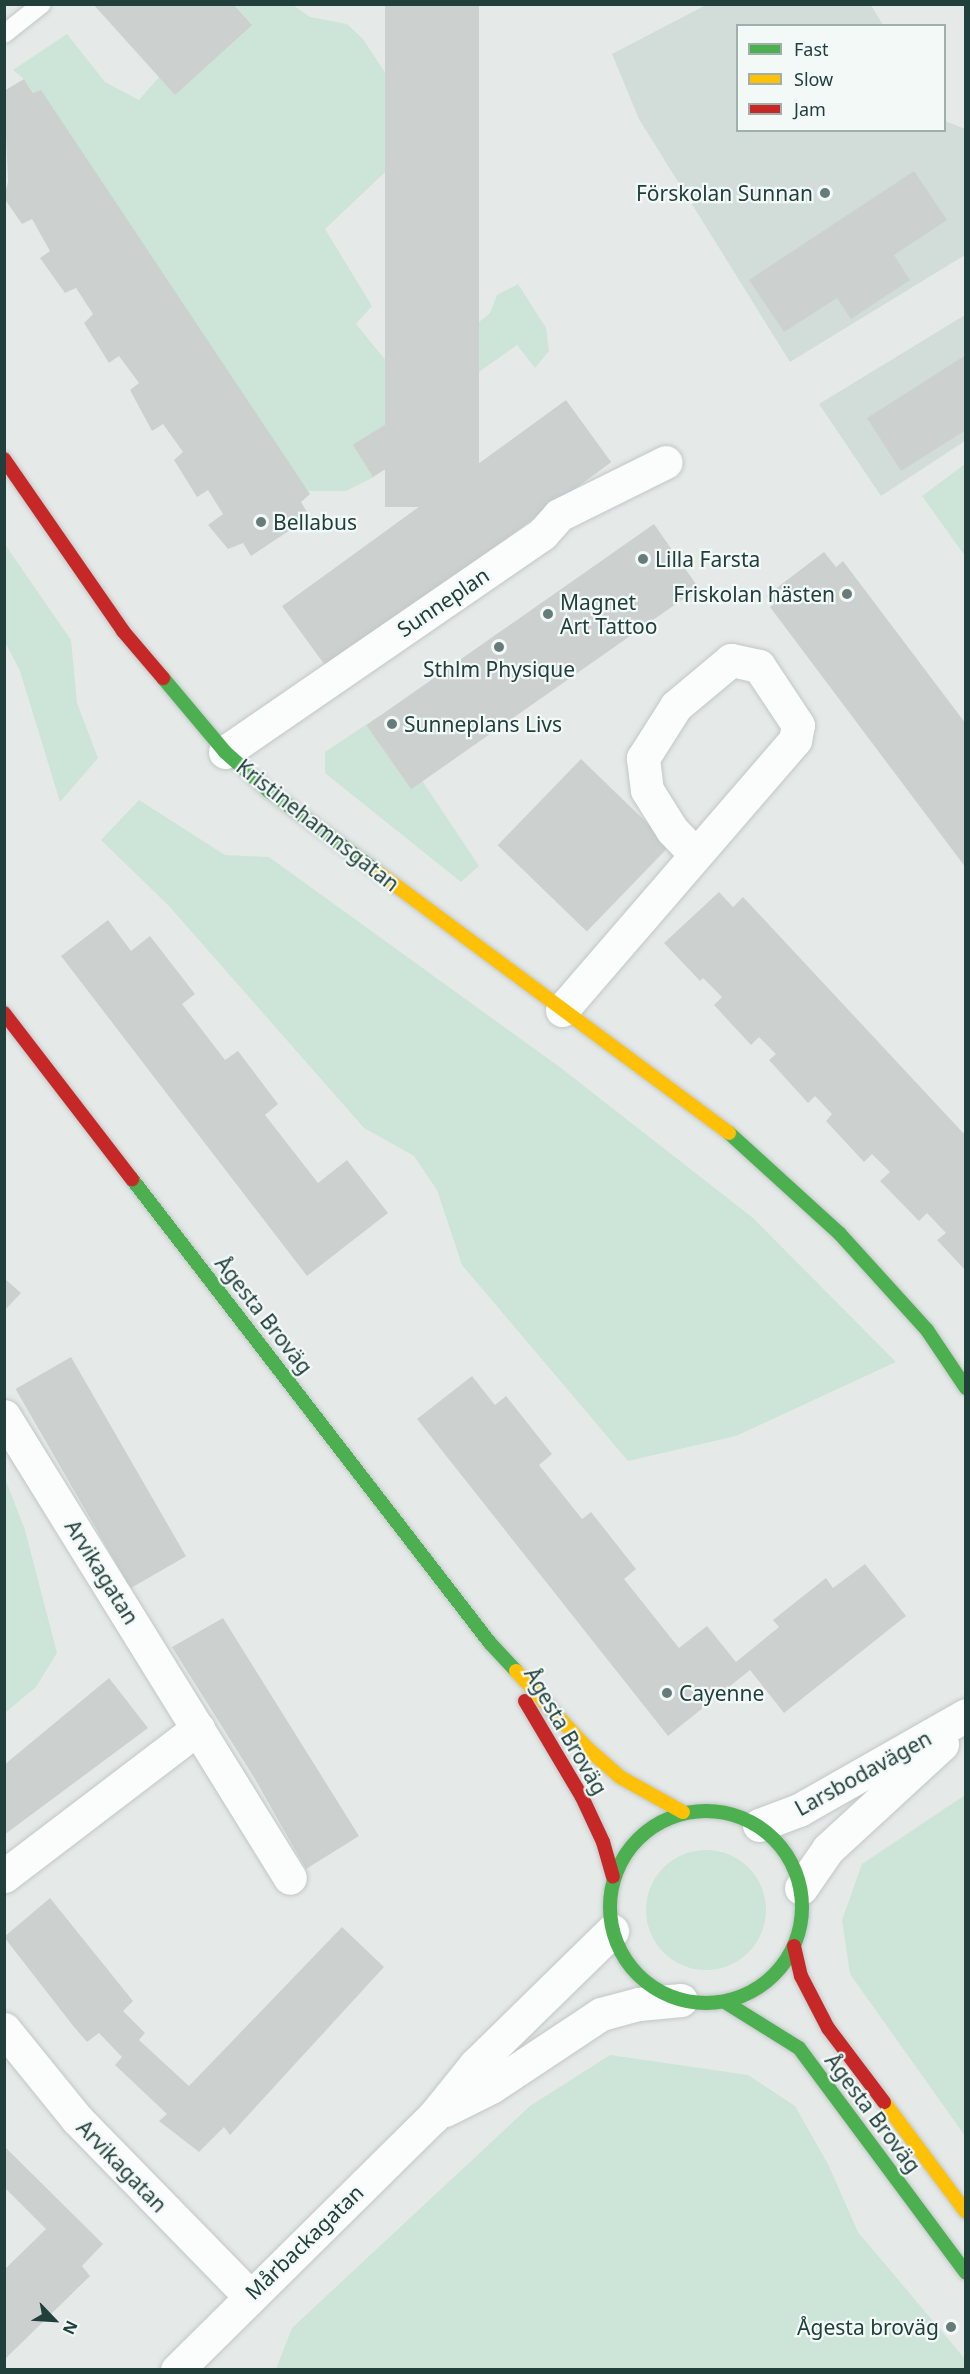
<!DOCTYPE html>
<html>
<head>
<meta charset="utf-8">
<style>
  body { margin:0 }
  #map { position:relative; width:970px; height:2374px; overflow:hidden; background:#e5eae9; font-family:"Noto Sans",sans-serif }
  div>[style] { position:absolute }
  .built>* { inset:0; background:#d2dcd9 }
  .green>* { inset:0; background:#cde4d8 }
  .round { border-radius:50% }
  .building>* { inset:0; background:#ccd1d0; transform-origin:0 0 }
  .roads { filter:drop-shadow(0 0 2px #c2c7c6) drop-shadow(0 0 2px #c2c7c6) }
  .lane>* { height:18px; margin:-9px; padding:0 9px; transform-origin:9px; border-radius:9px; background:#fbfcfc }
  .street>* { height:33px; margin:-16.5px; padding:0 16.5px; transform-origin:16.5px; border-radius:16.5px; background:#fbfcfc }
  .fast>* { height:14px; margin:-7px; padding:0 7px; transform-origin:7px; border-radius:7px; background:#4caf50 }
  .fast>.ring { margin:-7px; padding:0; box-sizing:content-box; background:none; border:14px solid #4caf50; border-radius:50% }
  .slow>* { height:14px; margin:-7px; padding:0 7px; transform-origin:7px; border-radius:7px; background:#ffc107 }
  .jam>* { height:14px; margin:-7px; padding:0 7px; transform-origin:7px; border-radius:7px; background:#c62828 }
  .dots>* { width:16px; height:16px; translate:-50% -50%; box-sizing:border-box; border:3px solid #f3f9f7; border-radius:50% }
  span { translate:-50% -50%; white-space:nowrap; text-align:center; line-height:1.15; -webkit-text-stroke:4.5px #f3f9f7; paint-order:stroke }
  .poi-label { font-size:21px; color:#21403c }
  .right { translate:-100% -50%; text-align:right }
  .left { translate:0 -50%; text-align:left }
  .street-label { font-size:21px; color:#21403c }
  .frame { position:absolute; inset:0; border:6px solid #21403c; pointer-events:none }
  .legend { position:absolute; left:736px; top:24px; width:210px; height:108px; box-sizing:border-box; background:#f3f9f7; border:2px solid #9fafac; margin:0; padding:8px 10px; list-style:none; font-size:18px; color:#21403c }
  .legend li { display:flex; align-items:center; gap:12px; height:30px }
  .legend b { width:30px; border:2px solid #9fafac }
  .north { position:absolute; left:24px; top:2290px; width:60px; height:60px; -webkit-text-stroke:4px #f3f9f7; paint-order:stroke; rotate:115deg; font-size:16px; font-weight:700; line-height:24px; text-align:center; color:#21403c }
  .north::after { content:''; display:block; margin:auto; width:21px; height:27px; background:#21403c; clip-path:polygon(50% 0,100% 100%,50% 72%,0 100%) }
</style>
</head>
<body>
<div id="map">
  <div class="built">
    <i style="clip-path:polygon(706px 5px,871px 5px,883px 25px,738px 26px,738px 130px,944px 130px,945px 121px,965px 129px,965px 255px,790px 362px,639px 119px,612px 54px)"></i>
    <i style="clip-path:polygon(965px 315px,965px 441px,881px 496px,819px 404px)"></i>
  </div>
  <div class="green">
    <i style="clip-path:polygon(234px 5px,293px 5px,310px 17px,347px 24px,363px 39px,448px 168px,414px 181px,399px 159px,325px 229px,372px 306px,356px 324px,404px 383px,490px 313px,497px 295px,518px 284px,546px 328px,549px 351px,535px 368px,517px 345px,397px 430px,391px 421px,354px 445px,374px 477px,346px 491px,308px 491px,24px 79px,13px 70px,67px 34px,105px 82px,139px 100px,159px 77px,251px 24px)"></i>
    <i style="clip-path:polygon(965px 464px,965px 556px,922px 496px)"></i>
    <i style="clip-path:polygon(4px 543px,71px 640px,77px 703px,98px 758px,60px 802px,20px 671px,5px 642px)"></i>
    <i style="clip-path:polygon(379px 716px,479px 866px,461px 882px,325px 773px,325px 752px)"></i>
    <i style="clip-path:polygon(139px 800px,225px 855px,269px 857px,561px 1068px,753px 1218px,896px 1362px,736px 1436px,628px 1461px,462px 1265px,437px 1190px,414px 1156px,364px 1128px,168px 905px,101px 840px)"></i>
    <i style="clip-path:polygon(5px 1478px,25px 1530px,57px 1653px,36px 1687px,5px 1713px)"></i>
    <i style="clip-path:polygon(965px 1795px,965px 2136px,850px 1974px,842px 1920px,862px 1864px)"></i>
    <i class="round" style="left:646px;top:1850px;width:120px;height:120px"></i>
    <i style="clip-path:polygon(610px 2055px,748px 2075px,795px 2106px,829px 2166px,858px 2232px,965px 2359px,965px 2369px,276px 2369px,292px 2328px,530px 2106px)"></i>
  </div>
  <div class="building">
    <i style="clip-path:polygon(93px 4px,233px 4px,252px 25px,175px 95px)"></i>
    <i style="left:385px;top:4px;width:94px;height:503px"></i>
    <i style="clip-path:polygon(24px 79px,33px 93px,41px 90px,310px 494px,301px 502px,310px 517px,251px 556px,243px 543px,228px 549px,208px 525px,223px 514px,208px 490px,197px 497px,174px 460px,183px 452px,163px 424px,152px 431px,130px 390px,139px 383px,119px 356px,109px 363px,84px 323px,93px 314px,76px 288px,65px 293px,40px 258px,50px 251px,32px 219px,22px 224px,4px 198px,8px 182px,4px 91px)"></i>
    <i style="clip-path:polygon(914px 171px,947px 220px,894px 255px,910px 280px,851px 319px,837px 298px,784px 332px,749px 280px)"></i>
    <i style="clip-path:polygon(966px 355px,966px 430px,901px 471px,867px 418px)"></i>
    <i style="left:566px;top:400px;width:77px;height:351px;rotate:54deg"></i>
    <i style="left:391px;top:421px;width:38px;height:45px;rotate:58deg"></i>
    <i style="left:654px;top:524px;width:78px;height:351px;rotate:55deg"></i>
    <i style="clip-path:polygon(824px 552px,836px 567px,843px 561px,966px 724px,966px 868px,770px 607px,773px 605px,766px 596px)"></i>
    <i style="left:581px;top:759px;width:124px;height:120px;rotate:44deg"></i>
    <i style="clip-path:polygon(719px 892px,733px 907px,743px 897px,966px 1136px,966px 1271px,937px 1240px,946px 1233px,927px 1213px,919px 1221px,880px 1181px,890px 1172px,872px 1154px,864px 1162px,826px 1121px,832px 1114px,815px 1096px,808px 1103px,769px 1060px,776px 1054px,759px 1037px,751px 1045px,714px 1005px,722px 997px,703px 978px,700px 981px,664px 943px)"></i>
    <i style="clip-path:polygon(108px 920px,131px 951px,150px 936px,195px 994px,182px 1004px,225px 1060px,238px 1051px,278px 1104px,265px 1115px,318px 1183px,347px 1160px,388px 1213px,307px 1276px,61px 956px)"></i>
    <i style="clip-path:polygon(4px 1278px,21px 1293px,4px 1311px)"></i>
    <i style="left:71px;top:1357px;width:230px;height:64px;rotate:60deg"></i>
    <i style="clip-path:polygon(472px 1376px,495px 1405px,506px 1396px,552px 1454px,539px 1465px,582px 1519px,591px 1512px,636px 1569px,624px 1579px,679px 1648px,707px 1626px,736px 1662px,779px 1627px,773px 1620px,826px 1578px,833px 1588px,865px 1564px,906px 1616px,784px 1713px,750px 1670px,668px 1736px,417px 1419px)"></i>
    <i style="clip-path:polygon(223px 1618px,359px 1836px,306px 1869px,255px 1779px,172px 1647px)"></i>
    <i style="clip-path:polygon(109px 1678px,148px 1728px,4px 1835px,4px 1765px)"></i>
    <i style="clip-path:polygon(50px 1898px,133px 2001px,123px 2011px,145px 2033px,139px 2040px,189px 2086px,342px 1927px,384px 1967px,230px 2135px,224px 2127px,199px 2152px,159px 2121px,167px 2114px,115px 2065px,122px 2057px,99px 2033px,87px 2042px,74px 2027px,4px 1937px)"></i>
    <i style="clip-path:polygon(4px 2146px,103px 2244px,82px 2266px,90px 2276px,4px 2360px,4px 2270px,46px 2229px,4px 2187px)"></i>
  </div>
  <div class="roads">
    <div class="lane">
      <i style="left:4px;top:34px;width:48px;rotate:-38.3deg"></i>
    </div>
    <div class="street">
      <i style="left:225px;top:752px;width:385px;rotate:-34.5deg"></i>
      <i style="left:542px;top:534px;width:25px;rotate:-48deg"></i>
      <i style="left:559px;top:515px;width:119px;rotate:-26.4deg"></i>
      <i style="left:562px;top:1010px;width:357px;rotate:-49.2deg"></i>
      <i style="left:795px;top:740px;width:15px;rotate:-79deg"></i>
      <i style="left:798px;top:725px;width:71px;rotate:-123.5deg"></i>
      <i style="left:759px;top:666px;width:29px;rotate:-168deg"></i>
      <i style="left:731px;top:660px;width:72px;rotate:140.1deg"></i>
      <i style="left:676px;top:706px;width:62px;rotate:122.4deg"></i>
      <i style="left:643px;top:758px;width:32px;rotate:83deg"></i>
      <i style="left:647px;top:790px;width:47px;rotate:58deg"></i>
      <i style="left:672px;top:830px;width:33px;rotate:46deg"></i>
      <i style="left:4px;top:1416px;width:543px;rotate:58.24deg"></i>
      <i style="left:759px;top:1825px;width:43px;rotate:-20.6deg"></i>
      <i style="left:799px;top:1810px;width:192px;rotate:-29.6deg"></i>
      <i style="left:4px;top:1876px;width:244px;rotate:-37.3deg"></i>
      <i style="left:801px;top:1888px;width:47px;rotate:-55.3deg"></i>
      <i style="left:828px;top:1849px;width:155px;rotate:-42.6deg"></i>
      <i style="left:4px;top:2029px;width:116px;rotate:51deg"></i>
      <i style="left:77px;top:2119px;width:246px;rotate:45.7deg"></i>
      <i style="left:445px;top:2110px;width:51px;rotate:-26.6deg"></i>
      <i style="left:491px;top:2087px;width:132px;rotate:-33.6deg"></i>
      <i style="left:601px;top:2014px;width:39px;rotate:-15deg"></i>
      <i style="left:639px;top:2004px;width:42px;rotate:-5.4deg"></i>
      <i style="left:177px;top:2370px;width:360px;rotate:-44.7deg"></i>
      <i style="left:433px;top:2117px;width:67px;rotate:-51.1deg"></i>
      <i style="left:475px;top:2065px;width:192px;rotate:-44.4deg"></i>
    </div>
    <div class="fast">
      <i style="left:163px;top:678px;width:97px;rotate:50deg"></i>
      <i style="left:225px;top:752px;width:59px;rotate:41.6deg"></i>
      <i style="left:269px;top:791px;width:132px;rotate:36.7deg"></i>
      <i style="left:729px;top:1133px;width:149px;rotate:42.3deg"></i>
      <i style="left:839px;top:1233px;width:131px;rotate:47.8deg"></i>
      <i style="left:927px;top:1330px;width:70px;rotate:56.1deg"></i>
      <i style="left:132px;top:1179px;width:586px;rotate:52.35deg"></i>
      <i style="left:490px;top:1643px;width:38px;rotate:47deg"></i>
      <i class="ring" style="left:610px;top:1811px;width:178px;height:178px"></i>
      <i style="left:725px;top:2002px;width:87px;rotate:31.9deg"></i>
      <i style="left:799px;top:2048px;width:280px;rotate:53.4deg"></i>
    </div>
    <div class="slow">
      <i style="left:375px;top:870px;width:441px;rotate:36.6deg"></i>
      <i style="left:516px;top:1671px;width:105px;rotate:47.3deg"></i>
      <i style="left:587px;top:1748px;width:44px;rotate:41.3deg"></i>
      <i style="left:620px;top:1777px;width:72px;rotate:29.1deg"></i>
      <i style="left:884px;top:2102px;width:137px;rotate:53.3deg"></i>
    </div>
    <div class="jam">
      <i style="left:4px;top:459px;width:209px;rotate:55.3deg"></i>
      <i style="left:123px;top:631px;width:62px;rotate:49.6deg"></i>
      <i style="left:4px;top:1013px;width:210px;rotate:52.4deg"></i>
      <i style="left:525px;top:1701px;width:112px;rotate:59.3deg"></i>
      <i style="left:582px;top:1797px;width:50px;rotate:65deg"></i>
      <i style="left:603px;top:1842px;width:36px;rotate:74deg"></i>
      <i style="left:794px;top:1946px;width:31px;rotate:77deg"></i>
      <i style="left:801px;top:1976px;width:59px;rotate:62.6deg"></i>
      <i style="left:828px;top:2028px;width:93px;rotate:52.9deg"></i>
    </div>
  </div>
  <div class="dots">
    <i style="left:825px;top:193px;background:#667c79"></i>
    <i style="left:261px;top:522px;background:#667c79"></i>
    <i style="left:643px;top:559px;background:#667c79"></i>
    <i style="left:847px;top:594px;background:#667c79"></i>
    <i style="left:548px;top:614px;background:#667c79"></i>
    <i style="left:499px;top:647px;background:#667c79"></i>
    <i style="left:392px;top:724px;background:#667c79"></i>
    <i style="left:667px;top:1693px;background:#667c79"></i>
    <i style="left:951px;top:2327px;background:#667c79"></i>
  </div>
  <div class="poi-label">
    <span class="right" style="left:813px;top:193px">Förskolan Sunnan</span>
    <span class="left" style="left:273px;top:522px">Bellabus</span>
    <span class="left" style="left:655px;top:559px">Lilla Farsta</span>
    <span class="right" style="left:835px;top:594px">Friskolan hästen</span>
    <span class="left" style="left:560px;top:614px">Magnet<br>Art Tattoo</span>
    <span style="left:499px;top:669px">Sthlm Physique</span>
    <span class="left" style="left:404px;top:724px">Sunneplans Livs</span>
    <span class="left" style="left:679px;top:1693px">Cayenne</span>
    <span class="right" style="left:939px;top:2327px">Ågesta broväg</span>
  </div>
  <div class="street-label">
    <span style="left:443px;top:602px;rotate:-34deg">Sunneplan</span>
    <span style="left:318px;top:825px;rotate:38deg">Kristinehamnsgatan</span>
    <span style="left:264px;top:1315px;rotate:52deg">Ågesta Broväg</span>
    <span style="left:102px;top:1572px;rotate:58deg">Arvikagatan</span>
    <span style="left:566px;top:1731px;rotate:60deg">Ågesta Broväg</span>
    <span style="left:863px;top:1773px;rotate:-29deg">Larsbodavägen</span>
    <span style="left:873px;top:2113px;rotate:53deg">Ågesta Broväg</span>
    <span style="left:122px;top:2166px;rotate:46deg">Arvikagatan</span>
    <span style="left:304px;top:2242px;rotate:-44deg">Mårbackagatan</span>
  </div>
  <div class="frame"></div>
  <ul class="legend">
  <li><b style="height:8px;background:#4caf50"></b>Fast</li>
  <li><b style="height:8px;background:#ffc107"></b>Slow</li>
  <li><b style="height:8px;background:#c62828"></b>Jam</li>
  </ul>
  <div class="north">N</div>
</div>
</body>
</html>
